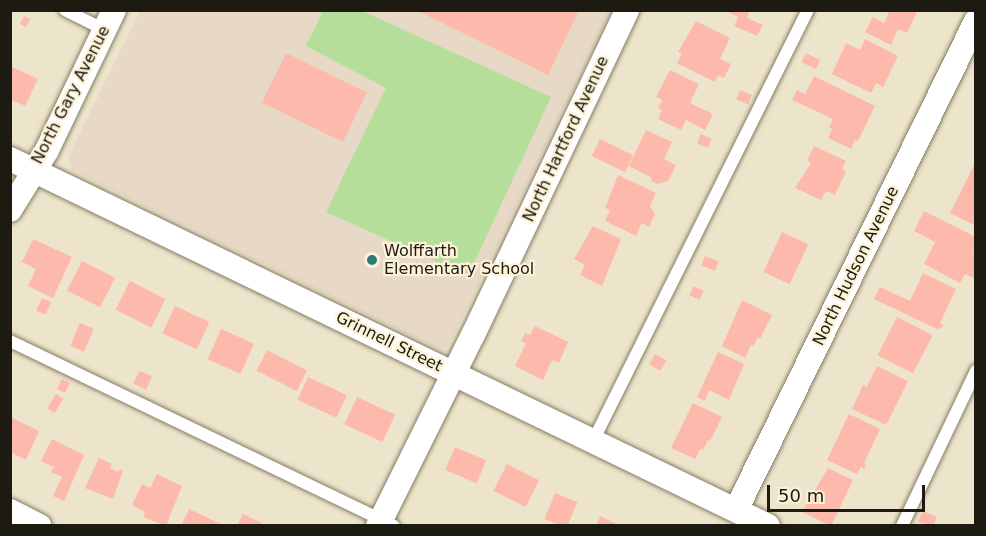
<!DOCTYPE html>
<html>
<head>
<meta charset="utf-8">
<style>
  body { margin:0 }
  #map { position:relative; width:986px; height:536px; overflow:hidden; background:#ede5cb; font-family:"DejaVu Sans",sans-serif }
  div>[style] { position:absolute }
  .education>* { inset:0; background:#e7d9c6 }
  .green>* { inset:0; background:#b4de9a }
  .building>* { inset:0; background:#fdb9ac; transform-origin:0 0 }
  .roads { filter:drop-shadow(0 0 2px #847c64) drop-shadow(0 0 2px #847c64) }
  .lane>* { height:12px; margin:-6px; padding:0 6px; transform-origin:6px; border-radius:6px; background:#fff }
  .street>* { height:24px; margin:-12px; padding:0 12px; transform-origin:12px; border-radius:12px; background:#fff }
  .dots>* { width:16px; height:16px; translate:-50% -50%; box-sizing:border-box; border:3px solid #fbf2d8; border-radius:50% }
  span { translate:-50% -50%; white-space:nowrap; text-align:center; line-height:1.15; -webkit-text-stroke:4.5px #fbf2d8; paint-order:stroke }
  .street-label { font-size:16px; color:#1d1a11 }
  .poi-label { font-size:16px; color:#1d1a11 }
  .left { translate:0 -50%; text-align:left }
  .frame { position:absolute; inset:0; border:12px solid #1d1a11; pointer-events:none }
  .scale { position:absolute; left:767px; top:485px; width:158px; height:27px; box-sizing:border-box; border:3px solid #1d1a11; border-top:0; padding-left:8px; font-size:18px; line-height:21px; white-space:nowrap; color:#1d1a11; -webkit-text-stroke:4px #fbf2d8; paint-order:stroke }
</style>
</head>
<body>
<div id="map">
  <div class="education">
    <i style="clip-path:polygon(140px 11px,611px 11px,449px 345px,440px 350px,71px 170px,68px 157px)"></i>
  </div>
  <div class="green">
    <i style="clip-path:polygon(323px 11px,362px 11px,551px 97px,468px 276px,326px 212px,386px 88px,306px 46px)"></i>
  </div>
  <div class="building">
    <i style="clip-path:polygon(416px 10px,579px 10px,548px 75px)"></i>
    <i style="clip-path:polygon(725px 10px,750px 10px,747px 18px,763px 25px,757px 36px,734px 26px,738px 17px)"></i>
    <i style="clip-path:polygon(890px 10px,918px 10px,907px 33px,898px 29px,891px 45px,865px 32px,873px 17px,884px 23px)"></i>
    <i style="left:24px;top:16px;width:7px;height:9px;rotate:27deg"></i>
    <i style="clip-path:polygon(696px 21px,730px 38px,720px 59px,731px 64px,724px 78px,718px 75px,715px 82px,677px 63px,682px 53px,678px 52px)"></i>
    <i style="clip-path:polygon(865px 39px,898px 56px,883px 87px,876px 83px,871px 93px,832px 74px,846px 43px,860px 50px)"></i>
    <i style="left:286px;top:53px;width:90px;height:55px;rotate:26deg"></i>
    <i style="left:806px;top:53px;width:16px;height:10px;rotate:27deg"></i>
    <i style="clip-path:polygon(10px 66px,38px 79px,25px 106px,10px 99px)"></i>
    <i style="clip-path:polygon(670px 70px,699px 84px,690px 103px,713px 114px,705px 130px,686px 120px,681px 130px,658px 119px,662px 110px,658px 108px,662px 100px,656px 97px)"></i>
    <i style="clip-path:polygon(814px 76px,875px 106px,858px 141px,855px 140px,851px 149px,828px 138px,832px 129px,829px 127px,833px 119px,792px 100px,797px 90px,805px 94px)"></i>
    <i style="left:740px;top:90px;width:13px;height:10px;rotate:23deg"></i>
    <i style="clip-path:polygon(646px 130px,672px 142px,664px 159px,676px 165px,668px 181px,657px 184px,651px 181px,652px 178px,629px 166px)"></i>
    <i style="left:701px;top:134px;width:12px;height:10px;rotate:24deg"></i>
    <i style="left:600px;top:139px;width:37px;height:19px;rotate:26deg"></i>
    <i style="clip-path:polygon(814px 146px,846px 161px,842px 169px,846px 171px,835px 195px,826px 191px,821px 200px,795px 188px,811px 163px,807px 161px)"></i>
    <i style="clip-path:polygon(976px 161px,976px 226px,950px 213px)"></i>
    <i style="clip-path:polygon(618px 175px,656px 193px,650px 206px,655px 214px,649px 227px,642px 223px,636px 236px,605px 221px,610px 210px,605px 208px)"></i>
    <i style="clip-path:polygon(924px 211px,976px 237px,973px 251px,976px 252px,976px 279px,965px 274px,960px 283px,924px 264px,935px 242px,914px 231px)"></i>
    <i style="clip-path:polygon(593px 226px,621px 239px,602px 286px,580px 275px,585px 265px,574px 259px)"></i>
    <i style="left:782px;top:232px;width:29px;height:44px;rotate:25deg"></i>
    <i style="clip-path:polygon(33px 239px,72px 257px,53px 298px,28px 286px,36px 269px,22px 262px)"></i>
    <i style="left:705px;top:256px;width:15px;height:10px;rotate:23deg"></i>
    <i style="left:82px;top:261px;width:37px;height:33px;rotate:27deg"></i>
    <i style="clip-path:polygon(923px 273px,956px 289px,940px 323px,943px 325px,941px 328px,937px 329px,874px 299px,880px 287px,910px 301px)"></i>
    <i style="left:130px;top:281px;width:40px;height:32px;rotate:27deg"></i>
    <i style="left:694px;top:286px;width:11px;height:10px;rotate:27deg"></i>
    <i style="left:42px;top:298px;width:10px;height:14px;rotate:24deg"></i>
    <i style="clip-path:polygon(742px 300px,772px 315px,760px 339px,758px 337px,753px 346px,751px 345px,745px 358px,722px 346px)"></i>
    <i style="left:175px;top:306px;width:38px;height:30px;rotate:25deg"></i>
    <i style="left:897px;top:317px;width:40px;height:43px;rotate:27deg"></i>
    <i style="left:80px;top:323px;width:15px;height:25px;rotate:23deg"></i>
    <i style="clip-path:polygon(535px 326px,568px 342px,559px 363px,552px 360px,543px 380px,515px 366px,526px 343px,521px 341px,525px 333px,530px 335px)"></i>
    <i style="left:221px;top:329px;width:36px;height:33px;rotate:24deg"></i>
    <i style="left:267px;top:350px;width:45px;height:23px;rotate:27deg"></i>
    <i style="clip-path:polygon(718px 352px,744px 364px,729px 400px,709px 390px,705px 401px,697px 397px)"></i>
    <i style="left:655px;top:354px;width:13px;height:12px;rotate:29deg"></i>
    <i style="clip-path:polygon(877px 366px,908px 381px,886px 425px,852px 409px,863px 385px,867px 387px)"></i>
    <i style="clip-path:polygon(140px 371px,152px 376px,146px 390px,133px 383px)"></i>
    <i style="left:308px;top:377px;width:43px;height:25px;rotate:25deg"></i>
    <i style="left:62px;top:379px;width:9px;height:11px;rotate:27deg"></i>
    <i style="left:56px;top:394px;width:9px;height:17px;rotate:32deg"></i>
    <i style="left:357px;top:397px;width:42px;height:30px;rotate:25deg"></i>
    <i style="clip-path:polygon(693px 403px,722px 417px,710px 441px,708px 440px,703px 450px,700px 449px,695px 459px,671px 448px)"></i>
    <i style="clip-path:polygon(849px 414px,880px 429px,864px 463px,866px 464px,864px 469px,861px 467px,857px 474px,827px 460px)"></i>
    <i style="clip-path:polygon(10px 417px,39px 431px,26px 460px,10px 452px)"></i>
    <i style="clip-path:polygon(52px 439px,84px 455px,64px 501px,53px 496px,62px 477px,51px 472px,54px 467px,41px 461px)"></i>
    <i style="left:455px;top:447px;width:34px;height:25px;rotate:23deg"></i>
    <i style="clip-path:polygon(99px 458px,112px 464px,110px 468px,118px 472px,119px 469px,123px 471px,113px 499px,85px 488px)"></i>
    <i style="left:507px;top:464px;width:36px;height:30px;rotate:27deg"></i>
    <i style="clip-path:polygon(828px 468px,853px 480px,831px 526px,802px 512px)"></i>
    <i style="clip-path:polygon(157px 474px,182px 486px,166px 526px,143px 517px,145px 512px,132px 505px,142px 484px,150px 488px)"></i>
    <i style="left:555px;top:493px;width:24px;height:28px;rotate:22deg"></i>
    <i style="clip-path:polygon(189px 509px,225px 526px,181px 526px)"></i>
    <i style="clip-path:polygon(923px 511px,937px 517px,933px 526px,918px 522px)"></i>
    <i style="clip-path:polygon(243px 514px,262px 523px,260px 526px,237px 526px)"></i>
    <i style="clip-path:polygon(600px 516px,621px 526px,596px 526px)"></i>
  </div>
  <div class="roads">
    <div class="lane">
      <i style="left:65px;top:10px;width:45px;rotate:26.6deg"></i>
      <i style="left:10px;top:341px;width:426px;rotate:25.7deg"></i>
      <i style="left:593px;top:441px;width:482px;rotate:-63.5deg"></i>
      <i style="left:902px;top:526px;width:172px;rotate:-64.5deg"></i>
    </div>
    <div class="street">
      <i style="left:10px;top:159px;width:842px;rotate:25.83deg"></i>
      <i style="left:10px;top:210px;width:70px;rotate:-58.3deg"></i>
      <i style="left:47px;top:150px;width:155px;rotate:-64.4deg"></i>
      <i style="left:736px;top:510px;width:545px;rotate:-63.86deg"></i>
      <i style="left:10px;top:511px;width:33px;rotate:27deg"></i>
      <i style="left:378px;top:526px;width:213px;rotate:-63.6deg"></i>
      <i style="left:473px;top:335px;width:360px;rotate:-64.6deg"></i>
    </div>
  </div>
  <div class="dots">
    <i style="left:372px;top:260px;background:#2f7979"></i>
  </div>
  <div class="street-label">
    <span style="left:71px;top:95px;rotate:-63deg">North Gary Avenue</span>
    <span style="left:566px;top:139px;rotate:-65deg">North Hartford Avenue</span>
    <span style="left:856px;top:266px;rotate:-64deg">North Hudson Avenue</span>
    <span style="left:389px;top:342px;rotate:26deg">Grinnell Street</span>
  </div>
  <div class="poi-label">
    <span class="left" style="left:384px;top:260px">Wolffarth<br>Elementary School</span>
  </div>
  <div class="frame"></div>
  <div class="scale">50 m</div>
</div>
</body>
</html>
